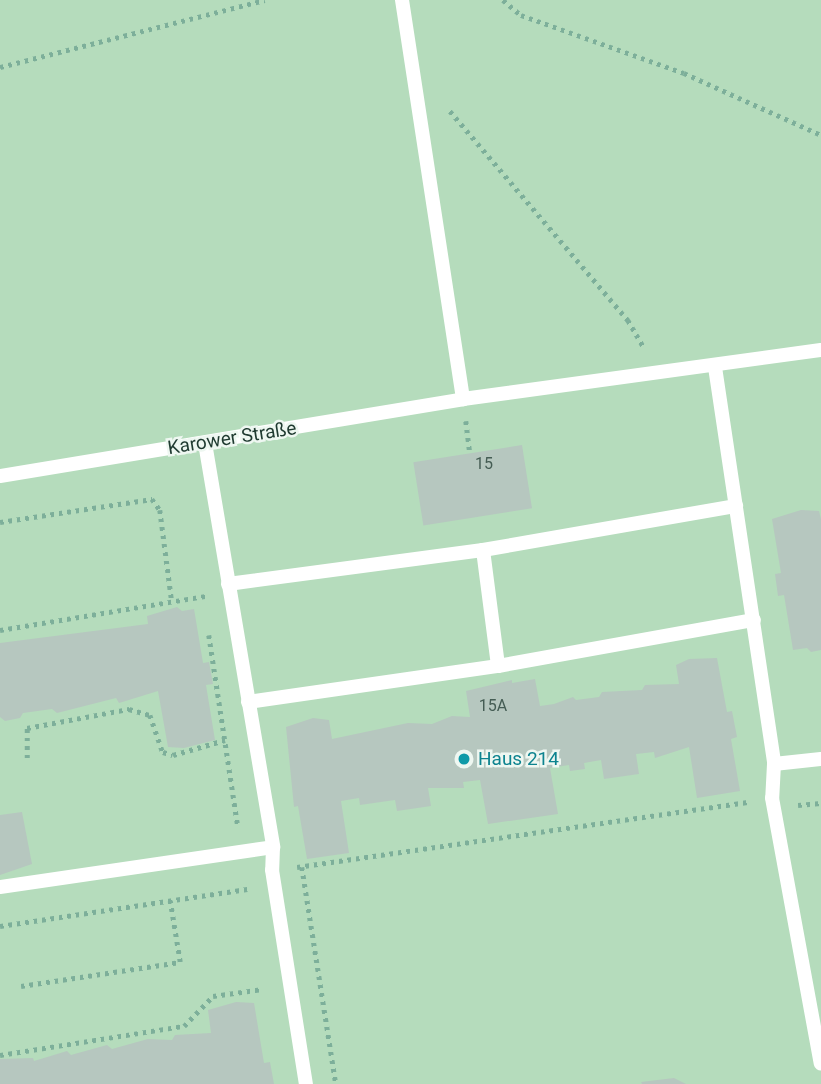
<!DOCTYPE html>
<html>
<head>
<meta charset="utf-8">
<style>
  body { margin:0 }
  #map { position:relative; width:821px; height:1084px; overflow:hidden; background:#ddeae3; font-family:Roboto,sans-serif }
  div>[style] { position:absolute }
  .green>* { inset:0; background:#b5dcbc; transform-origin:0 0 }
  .building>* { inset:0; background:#b6c7bf; transform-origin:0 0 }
  .path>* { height:4.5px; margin-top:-2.25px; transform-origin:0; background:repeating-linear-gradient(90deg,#7daf9a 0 3.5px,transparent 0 8.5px) }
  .lane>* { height:14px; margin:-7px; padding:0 7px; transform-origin:7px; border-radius:7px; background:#fff }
  .dots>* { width:19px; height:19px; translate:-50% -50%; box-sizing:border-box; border:4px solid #eef7f1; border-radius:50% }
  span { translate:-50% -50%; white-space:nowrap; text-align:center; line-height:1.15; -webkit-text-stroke:5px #eef7f1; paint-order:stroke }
  .number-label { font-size:16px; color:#455d54 }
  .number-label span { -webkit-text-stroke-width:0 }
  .street-label { font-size:19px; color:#1f3a30 }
  .culture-label { font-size:19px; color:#0d838f }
  .left { translate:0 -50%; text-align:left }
</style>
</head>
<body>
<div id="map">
  <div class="green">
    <i style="left:0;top:0;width:821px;height:1084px"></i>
  </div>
  <div class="building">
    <i style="left:522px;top:445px;width:64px;height:110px;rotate:81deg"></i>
    <i style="clip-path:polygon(801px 510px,819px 511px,821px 519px,821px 650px,811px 652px,807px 648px,793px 650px,784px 595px,778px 596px,775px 574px,781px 573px,772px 519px)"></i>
    <i style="clip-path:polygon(177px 607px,182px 611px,194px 609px,203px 663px,209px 662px,213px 684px,206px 685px,215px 740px,184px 748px,168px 747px,158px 691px,119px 703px,116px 698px,57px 713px,52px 709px,23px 713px,20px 718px,5px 721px,0 717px,0 643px,148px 624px,147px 616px)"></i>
    <i style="clip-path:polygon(717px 658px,727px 712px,732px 711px,737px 737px,731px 739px,740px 791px,697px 798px,689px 747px,655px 758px,654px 752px,636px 754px,639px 774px,604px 779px,601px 760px,584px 763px,585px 769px,570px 771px,569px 765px,550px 768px,558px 814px,488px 824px,480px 780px,463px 782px,464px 788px,428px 788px,431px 806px,397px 811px,395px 800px,360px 805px,359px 798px,341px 801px,349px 853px,307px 859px,298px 806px,294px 807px,286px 727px,313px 718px,329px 720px,332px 739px,408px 723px,432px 724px,452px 716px,470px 717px,466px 691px,512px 680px,512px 683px,535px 679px,540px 706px,554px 704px,573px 697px,576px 700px,599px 697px,602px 692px,642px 690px,645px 685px,679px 684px,676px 665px,689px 659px)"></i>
    <i style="clip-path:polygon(22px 812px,32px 864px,0 875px,0 815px)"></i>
    <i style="clip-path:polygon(236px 1002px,254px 1003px,264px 1063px,270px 1062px,274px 1084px,0 1084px,0 1059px,33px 1058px,34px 1061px,67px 1051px,71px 1055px,107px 1045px,112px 1049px,148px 1039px,172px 1040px,175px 1035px,211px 1033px,208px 1010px)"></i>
    <i style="clip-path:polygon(674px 1078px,686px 1084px,642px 1084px,641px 1082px)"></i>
  </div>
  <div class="path">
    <i style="left:503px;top:0;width:23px;rotate:40deg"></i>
    <i style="left:521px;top:15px;width:173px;rotate:19.6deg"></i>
    <i style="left:684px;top:73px;width:150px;rotate:24.3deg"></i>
    <i style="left:0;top:67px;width:273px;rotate:-14.2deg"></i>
    <i style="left:450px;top:111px;width:275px;rotate:49.6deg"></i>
    <i style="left:628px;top:320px;width:32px;rotate:60deg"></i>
    <i style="left:466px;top:421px;width:32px;rotate:83deg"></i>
    <i style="left:0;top:522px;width:154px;rotate:-8.6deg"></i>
    <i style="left:152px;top:499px;width:14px;rotate:54deg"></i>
    <i style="left:160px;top:510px;width:93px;rotate:82.6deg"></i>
    <i style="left:0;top:630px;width:209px;rotate:-9.4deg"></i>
    <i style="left:209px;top:635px;width:194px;rotate:81.4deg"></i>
    <i style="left:27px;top:758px;width:30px;rotate:-90deg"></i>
    <i style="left:27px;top:728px;width:104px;rotate:-10.6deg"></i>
    <i style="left:129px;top:709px;width:22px;rotate:16deg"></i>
    <i style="left:150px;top:715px;width:39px;rotate:71deg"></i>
    <i style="left:163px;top:752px;width:10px;rotate:17deg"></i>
    <i style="left:173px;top:755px;width:54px;rotate:-16.1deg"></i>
    <i style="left:798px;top:805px;width:23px;rotate:-5deg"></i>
    <i style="left:297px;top:867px;width:457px;rotate:-8.2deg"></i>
    <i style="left:302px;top:867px;width:220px;rotate:81.1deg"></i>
    <i style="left:0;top:926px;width:250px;rotate:-8.5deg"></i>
    <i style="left:21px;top:986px;width:161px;rotate:-8.6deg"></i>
    <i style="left:180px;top:962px;width:62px;rotate:-99.3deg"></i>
    <i style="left:0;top:1055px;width:186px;rotate:-9deg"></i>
    <i style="left:184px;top:1026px;width:42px;rotate:-46deg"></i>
    <i style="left:213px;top:996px;width:50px;rotate:-8deg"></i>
  </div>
  <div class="lane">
    <i style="left:402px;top:0;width:404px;rotate:81.3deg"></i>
    <i style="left:715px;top:367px;width:401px;rotate:81.5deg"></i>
    <i style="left:774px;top:764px;width:34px;rotate:93deg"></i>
    <i style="left:772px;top:798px;width:270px;rotate:79.6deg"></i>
    <i style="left:205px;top:443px;width:410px;rotate:80.4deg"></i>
    <i style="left:273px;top:847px;width:23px;rotate:92deg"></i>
    <i style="left:272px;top:870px;width:217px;rotate:81deg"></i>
    <i style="left:0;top:476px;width:469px;rotate:-9.4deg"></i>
    <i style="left:463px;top:399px;width:361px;rotate:-7.8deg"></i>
    <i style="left:483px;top:550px;width:117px;rotate:82.6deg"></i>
    <i style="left:228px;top:584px;width:257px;rotate:-7.6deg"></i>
    <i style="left:483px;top:550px;width:257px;rotate:-9.9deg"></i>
    <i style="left:248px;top:702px;width:253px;rotate:-8.2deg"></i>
    <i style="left:498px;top:666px;width:260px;rotate:-10.2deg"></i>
    <i style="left:774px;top:764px;width:47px;rotate:-6.1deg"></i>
    <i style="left:0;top:887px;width:276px;rotate:-8.3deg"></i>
  </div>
  <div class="dots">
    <i style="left:464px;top:759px;background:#0f9aa8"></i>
  </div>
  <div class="number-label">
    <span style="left:484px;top:464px">15</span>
    <span style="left:493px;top:706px">15A</span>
  </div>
  <div class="street-label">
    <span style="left:232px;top:438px;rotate:-9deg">Karower Straße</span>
  </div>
  <div class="culture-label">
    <span class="left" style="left:478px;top:759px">Haus 214</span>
  </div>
</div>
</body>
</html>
